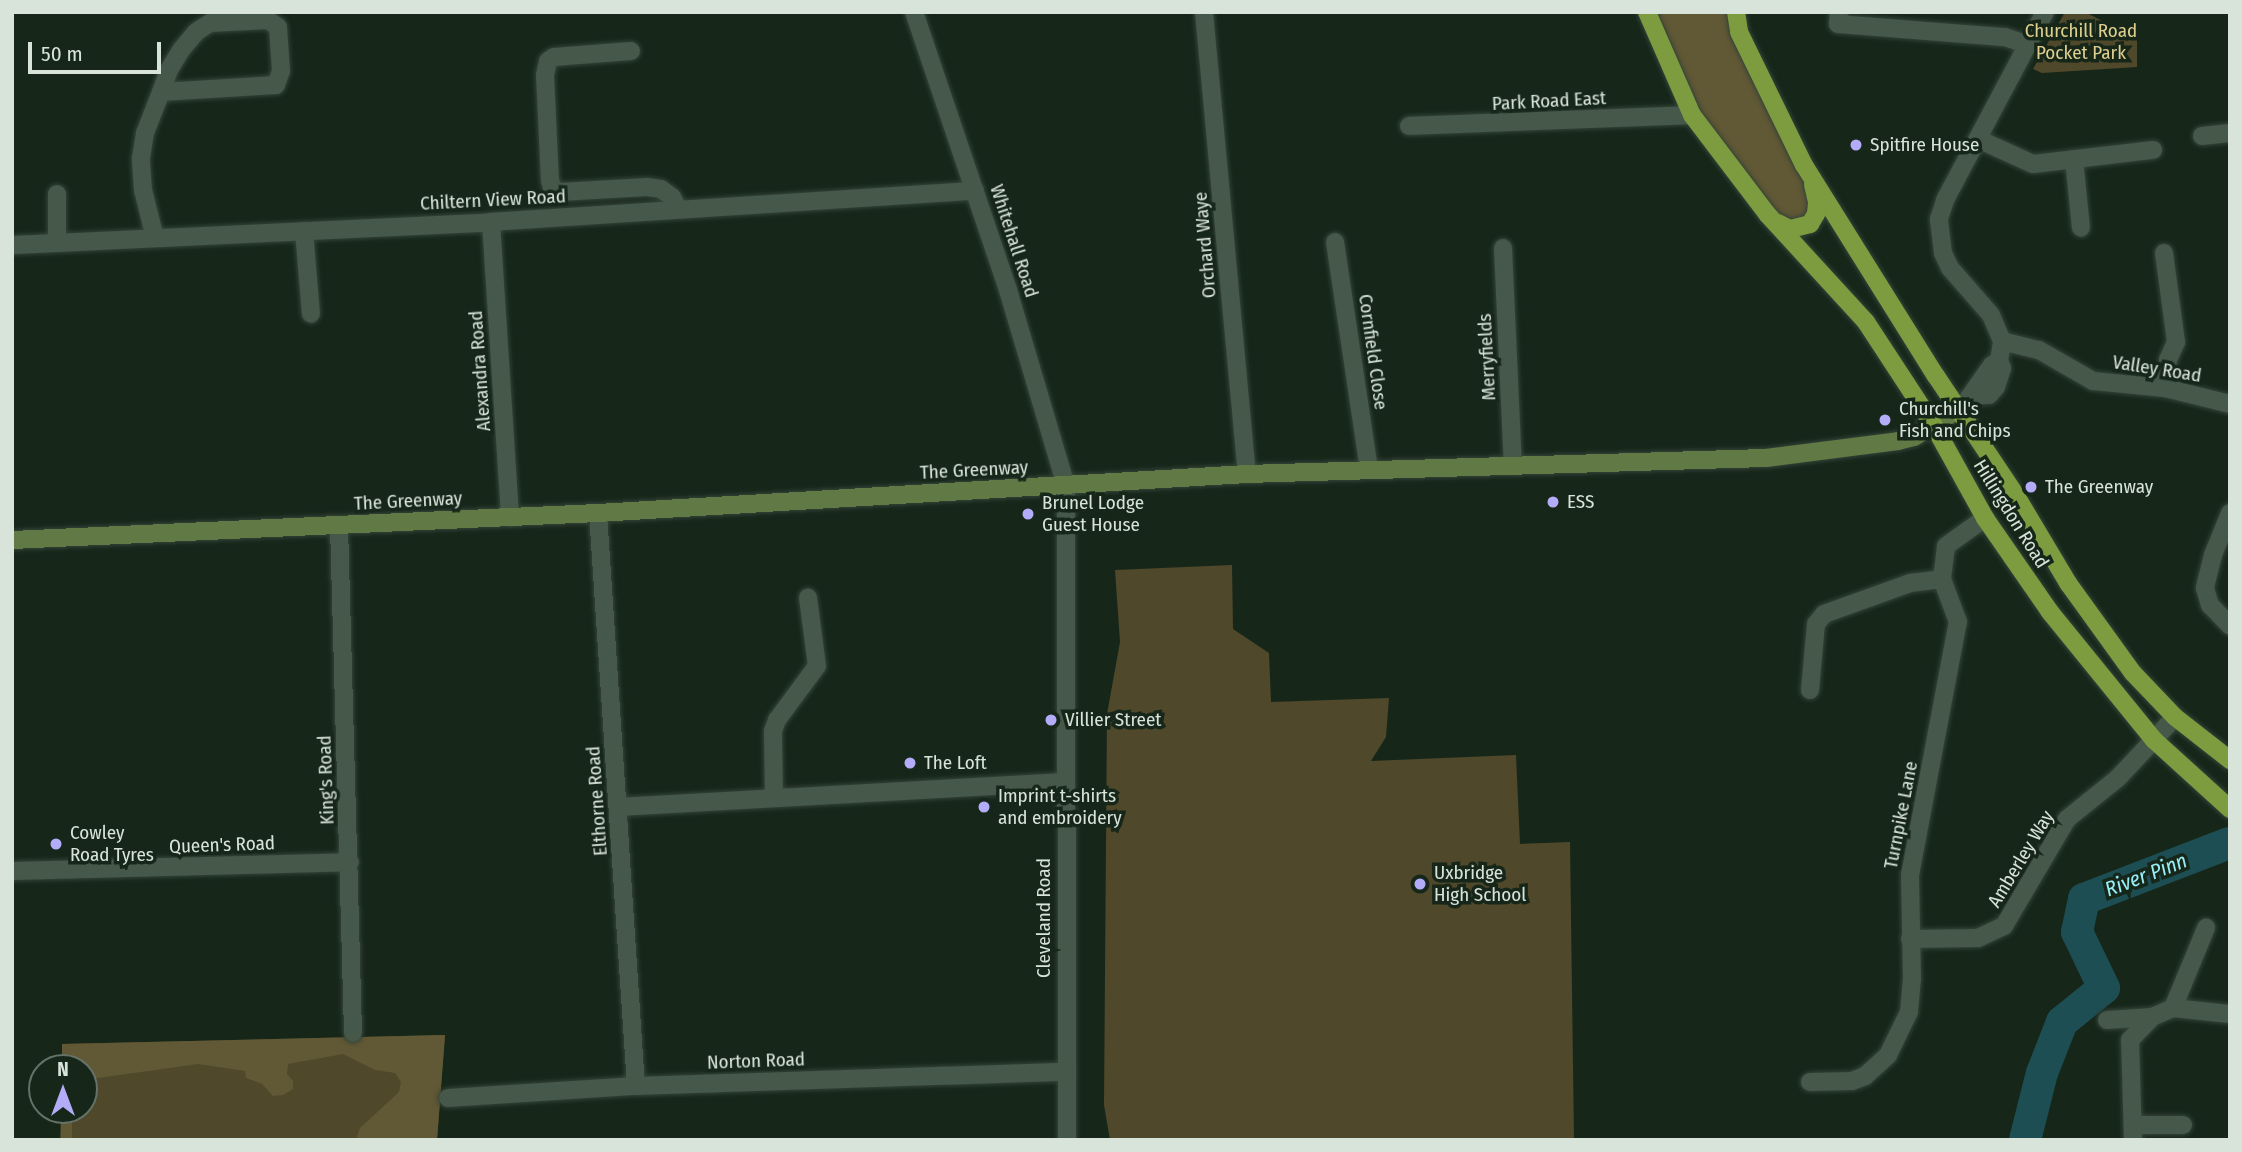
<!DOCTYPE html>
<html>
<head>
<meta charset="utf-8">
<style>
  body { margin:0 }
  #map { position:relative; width:2242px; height:1152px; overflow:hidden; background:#16271a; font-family:"Fira Sans Condensed",sans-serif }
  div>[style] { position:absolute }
  .green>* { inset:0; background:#50482a }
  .forest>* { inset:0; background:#615835; transform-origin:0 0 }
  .river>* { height:32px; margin:-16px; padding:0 16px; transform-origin:16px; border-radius:16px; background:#1d4e53 }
  .roads { filter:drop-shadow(0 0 2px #354338) drop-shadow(0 0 2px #354338) }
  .street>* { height:18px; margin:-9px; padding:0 9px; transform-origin:9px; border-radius:9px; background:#455849 }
  .secondary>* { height:18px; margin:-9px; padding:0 9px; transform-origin:9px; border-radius:9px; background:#617944 }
  .primary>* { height:18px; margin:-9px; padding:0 9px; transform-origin:9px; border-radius:9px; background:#7d9b3f }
  .dots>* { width:19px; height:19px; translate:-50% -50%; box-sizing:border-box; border:4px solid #16271a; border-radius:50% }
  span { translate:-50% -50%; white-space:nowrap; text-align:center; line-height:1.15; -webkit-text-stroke:7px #16271a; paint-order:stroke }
  .park-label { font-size:19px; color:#dece8f }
  .street-label { font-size:19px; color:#d8e3da }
  .poi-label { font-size:19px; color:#d8e3da }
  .left { translate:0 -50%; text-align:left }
  .water-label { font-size:21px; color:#98edf7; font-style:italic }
  .frame { position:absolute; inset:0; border:14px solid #d8e3da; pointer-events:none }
  .north { position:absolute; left:28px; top:1054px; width:70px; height:70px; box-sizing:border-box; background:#16271a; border:2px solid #647267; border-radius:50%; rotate:0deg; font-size:19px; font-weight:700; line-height:28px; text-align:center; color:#d8e3da }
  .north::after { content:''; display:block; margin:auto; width:24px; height:32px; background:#b3adf9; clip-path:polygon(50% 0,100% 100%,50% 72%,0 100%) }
  .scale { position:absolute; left:28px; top:42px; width:133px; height:32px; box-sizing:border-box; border:4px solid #d8e3da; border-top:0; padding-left:9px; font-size:21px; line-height:24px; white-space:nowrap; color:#d8e3da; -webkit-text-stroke:5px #16271a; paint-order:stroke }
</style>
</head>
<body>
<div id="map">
  <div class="green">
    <i style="clip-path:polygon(2065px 12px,2085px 12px,2137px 39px,2137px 67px,2042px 73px,2033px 69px)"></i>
    <i style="clip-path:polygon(1232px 565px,1233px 629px,1269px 653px,1271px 702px,1389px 698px,1386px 737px,1371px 761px,1516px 755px,1520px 844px,1570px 842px,1574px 1140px,1110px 1140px,1104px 1105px,1107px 714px,1120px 642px,1115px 570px)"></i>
    <i style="clip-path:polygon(445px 1035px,437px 1140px,60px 1140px,61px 1110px,84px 1110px,84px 1068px,62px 1068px,62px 1044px)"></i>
  </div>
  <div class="forest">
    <i style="clip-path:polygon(1647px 12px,1736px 12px,1804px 165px,1816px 214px,1790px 229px,1692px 115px)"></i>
    <i style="clip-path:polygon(445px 1035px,437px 1140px,356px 1140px,360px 1128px,399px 1092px,401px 1082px,395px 1073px,375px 1070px,343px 1054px,288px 1064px,287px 1074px,293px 1081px,293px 1089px,283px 1095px,273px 1096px,262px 1084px,246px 1078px,245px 1071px,198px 1064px,84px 1080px,84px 1068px,62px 1068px,62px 1044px)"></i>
    <i style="left:61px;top:1110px;width:11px;height:30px"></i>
  </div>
  <div class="river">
    <i style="left:2025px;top:1140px;width:69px;rotate:-75.8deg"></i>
    <i style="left:2042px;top:1073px;width:55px;rotate:-68.6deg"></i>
    <i style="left:2062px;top:1022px;width:54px;rotate:-39deg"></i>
    <i style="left:2104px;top:988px;width:62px;rotate:-115.7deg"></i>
    <i style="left:2077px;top:932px;width:34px;rotate:-78deg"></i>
    <i style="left:2084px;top:899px;width:155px;rotate:-21.1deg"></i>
  </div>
  <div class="roads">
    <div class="street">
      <i style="left:914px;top:12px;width:293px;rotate:71.3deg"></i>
      <i style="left:1008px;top:290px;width:204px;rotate:73.5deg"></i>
      <i style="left:1066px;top:486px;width:654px;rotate:89.91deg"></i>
      <i style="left:1204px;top:12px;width:464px;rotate:84.7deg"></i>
      <i style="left:1839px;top:12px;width:12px;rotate:95deg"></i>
      <i style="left:1838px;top:24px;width:168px;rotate:4.5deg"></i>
      <i style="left:2005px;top:37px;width:24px;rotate:19deg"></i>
      <i style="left:631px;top:51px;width:77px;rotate:175.5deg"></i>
      <i style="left:554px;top:57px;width:7px;rotate:146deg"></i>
      <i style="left:548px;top:61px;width:14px;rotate:102deg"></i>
      <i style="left:545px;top:75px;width:105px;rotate:87.3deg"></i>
      <i style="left:550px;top:180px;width:8px;rotate:76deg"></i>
      <i style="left:552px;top:188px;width:9px;rotate:27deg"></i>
      <i style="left:560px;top:192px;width:87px;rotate:-3.3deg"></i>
      <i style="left:647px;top:187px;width:14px;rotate:8deg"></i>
      <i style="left:661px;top:189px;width:14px;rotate:36deg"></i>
      <i style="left:672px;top:197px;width:13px;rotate:63deg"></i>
      <i style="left:1409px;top:126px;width:283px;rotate:-2.2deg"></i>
      <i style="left:2202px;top:136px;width:28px;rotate:-6deg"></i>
      <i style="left:1980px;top:140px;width:58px;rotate:24.4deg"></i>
      <i style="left:2033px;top:164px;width:121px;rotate:-6.7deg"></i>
      <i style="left:2074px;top:159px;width:69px;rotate:84.2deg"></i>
      <i style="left:57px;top:194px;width:49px;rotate:90deg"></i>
      <i style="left:491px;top:222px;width:296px;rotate:86.3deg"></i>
      <i style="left:304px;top:231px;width:83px;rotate:85.2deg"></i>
      <i style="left:155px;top:238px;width:49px;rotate:-104deg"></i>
      <i style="left:143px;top:190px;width:32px;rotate:-94deg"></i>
      <i style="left:141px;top:158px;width:25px;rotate:-81deg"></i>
      <i style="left:145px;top:133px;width:44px;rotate:-68.7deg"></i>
      <i style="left:161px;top:92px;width:23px;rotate:-70deg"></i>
      <i style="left:169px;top:70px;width:23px;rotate:-59deg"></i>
      <i style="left:181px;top:50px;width:23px;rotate:-50deg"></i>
      <i style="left:196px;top:32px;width:17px;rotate:-33deg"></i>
      <i style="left:210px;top:23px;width:58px;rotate:-3deg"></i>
      <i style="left:268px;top:20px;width:12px;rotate:35deg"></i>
      <i style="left:278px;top:27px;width:44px;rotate:86.1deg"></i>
      <i style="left:281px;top:71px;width:15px;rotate:110deg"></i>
      <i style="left:276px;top:85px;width:115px;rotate:176.5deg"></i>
      <i style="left:1335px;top:242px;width:230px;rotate:81.5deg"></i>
      <i style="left:12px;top:245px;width:480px;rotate:-2.7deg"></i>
      <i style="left:491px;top:222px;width:485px;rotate:-3.7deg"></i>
      <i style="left:1503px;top:248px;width:217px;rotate:87.4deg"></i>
      <i style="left:2164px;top:253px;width:90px;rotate:82.3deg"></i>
      <i style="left:2176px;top:342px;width:20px;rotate:114deg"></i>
      <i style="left:2168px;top:360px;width:28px;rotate:96deg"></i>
      <i style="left:2002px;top:341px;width:38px;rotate:14deg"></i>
      <i style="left:2039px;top:350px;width:62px;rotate:29.9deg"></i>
      <i style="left:2093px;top:381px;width:72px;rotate:5.6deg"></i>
      <i style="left:2165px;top:388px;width:67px;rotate:13.8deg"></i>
      <i style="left:1973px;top:396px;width:16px;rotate:-4deg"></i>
      <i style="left:1989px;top:395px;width:11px;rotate:-49deg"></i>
      <i style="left:1996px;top:387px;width:20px;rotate:-72deg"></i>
      <i style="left:2002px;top:368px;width:8px;rotate:-113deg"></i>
      <i style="left:1999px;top:361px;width:20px;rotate:-81deg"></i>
      <i style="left:2002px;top:341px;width:28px;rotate:-113deg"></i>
      <i style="left:1991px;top:315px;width:62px;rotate:-131.1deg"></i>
      <i style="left:1950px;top:268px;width:17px;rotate:-115deg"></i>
      <i style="left:1943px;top:253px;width:34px;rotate:-97deg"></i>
      <i style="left:1939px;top:219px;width:20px;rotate:-72deg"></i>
      <i style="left:1945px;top:200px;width:213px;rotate:-62deg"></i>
      <i style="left:1966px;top:402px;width:45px;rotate:-54.9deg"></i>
      <i style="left:1992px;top:365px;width:8px;rotate:-30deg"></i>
      <i style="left:598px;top:513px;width:574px;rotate:86.21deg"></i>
      <i style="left:2230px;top:513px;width:45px;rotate:112deg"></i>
      <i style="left:2213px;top:555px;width:34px;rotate:104deg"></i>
      <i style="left:2205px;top:588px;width:18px;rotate:74deg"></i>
      <i style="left:2210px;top:605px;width:29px;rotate:46deg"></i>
      <i style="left:339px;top:525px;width:508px;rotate:88.42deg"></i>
      <i style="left:1810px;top:690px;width:66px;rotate:-84.8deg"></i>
      <i style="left:1816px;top:624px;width:13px;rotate:-51deg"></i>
      <i style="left:1824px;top:614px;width:91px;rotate:-19.8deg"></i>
      <i style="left:1910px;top:583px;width:32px;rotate:-7deg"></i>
      <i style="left:774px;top:798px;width:67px;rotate:-90.9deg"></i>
      <i style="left:773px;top:731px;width:12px;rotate:-70deg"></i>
      <i style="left:777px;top:720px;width:67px;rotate:-53.5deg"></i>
      <i style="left:817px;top:666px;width:69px;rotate:-97.5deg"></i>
      <i style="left:618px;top:807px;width:447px;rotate:-3.2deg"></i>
      <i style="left:12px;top:871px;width:338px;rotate:-1.5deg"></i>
      <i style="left:1910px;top:939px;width:68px;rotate:-0.8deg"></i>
      <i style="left:1978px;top:938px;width:29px;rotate:-25deg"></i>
      <i style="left:2004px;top:926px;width:124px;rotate:-59.5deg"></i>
      <i style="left:2067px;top:819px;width:65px;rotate:-38.8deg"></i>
      <i style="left:2118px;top:778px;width:83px;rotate:-46.9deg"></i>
      <i style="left:2173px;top:1008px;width:87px;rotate:-67.6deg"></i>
      <i style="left:2107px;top:1020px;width:45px;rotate:-3.8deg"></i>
      <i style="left:1810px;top:1082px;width:42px;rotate:-1.4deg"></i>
      <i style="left:1852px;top:1081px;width:14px;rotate:-21deg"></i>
      <i style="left:1865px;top:1076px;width:31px;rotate:-42deg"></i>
      <i style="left:1888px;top:1055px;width:48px;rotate:-64deg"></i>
      <i style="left:1909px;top:1012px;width:32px;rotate:-85deg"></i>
      <i style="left:1912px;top:980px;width:105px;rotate:-91.1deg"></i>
      <i style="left:1910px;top:875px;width:258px;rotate:-79.3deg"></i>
      <i style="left:1958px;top:622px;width:46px;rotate:-110.4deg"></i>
      <i style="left:1942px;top:579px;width:33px;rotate:-83deg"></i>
      <i style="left:1946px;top:546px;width:48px;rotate:-35.7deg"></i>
      <i style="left:448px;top:1098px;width:188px;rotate:-3.7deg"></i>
      <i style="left:636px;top:1086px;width:429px;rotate:-1.9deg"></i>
      <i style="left:2133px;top:1125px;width:50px"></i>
      <i style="left:2133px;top:1140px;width:100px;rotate:-91.7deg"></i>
      <i style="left:2130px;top:1040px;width:32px;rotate:-46deg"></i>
      <i style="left:2152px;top:1017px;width:23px;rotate:-23deg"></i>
      <i style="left:2173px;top:1008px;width:57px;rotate:6deg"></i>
    </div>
    <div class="secondary">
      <i style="left:12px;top:540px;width:587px;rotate:-2.64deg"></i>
      <i style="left:598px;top:513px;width:650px;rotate:-3.44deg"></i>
      <i style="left:1247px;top:474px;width:519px;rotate:-1.77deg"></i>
      <i style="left:1766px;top:458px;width:133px;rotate:-7.3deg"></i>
      <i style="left:1898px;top:441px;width:16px;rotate:-14deg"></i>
      <i style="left:1914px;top:437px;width:53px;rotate:-31.9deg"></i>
    </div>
    <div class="primary">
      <i style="left:1647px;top:12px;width:112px;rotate:66.4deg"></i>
      <i style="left:1692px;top:115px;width:126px;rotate:52.8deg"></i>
      <i style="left:1768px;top:215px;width:145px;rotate:47.5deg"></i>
      <i style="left:1866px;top:322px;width:124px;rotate:56.8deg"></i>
      <i style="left:1934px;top:426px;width:105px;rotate:61deg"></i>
      <i style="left:1985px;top:518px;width:114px;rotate:55.3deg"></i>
      <i style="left:2050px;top:612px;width:165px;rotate:50.9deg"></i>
      <i style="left:2154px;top:740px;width:103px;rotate:42.2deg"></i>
      <i style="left:1736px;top:12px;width:20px;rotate:81deg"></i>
      <i style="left:1739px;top:32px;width:148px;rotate:64deg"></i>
      <i style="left:1804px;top:165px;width:249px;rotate:58deg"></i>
      <i style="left:1936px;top:376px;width:142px;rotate:56.2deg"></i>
      <i style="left:2015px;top:494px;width:104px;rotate:59.2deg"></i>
      <i style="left:2068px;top:583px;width:111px;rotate:54.2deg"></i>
      <i style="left:2133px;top:673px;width:61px;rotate:46.3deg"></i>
      <i style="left:2175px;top:717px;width:70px;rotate:38deg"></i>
      <i style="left:1778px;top:223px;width:13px;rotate:27deg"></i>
      <i style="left:1790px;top:229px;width:21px;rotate:-14deg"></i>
      <i style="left:1810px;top:224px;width:12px;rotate:-59deg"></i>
      <i style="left:1816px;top:214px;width:12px;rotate:-85deg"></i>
      <i style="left:1817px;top:202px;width:18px;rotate:-103deg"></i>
    </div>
  </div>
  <div class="dots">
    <i style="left:1856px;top:145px;background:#b3adf9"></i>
    <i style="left:1885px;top:420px;background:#b3adf9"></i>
    <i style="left:2031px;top:487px;background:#b3adf9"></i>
    <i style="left:1553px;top:502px;background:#b3adf9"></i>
    <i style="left:1028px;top:514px;background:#b3adf9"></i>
    <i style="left:1051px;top:720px;background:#b3adf9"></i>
    <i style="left:910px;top:763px;background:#b3adf9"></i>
    <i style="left:984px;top:807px;background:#b3adf9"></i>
    <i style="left:56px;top:844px;background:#b3adf9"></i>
    <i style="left:1420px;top:884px;background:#b3adf9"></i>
  </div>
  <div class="park-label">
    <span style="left:2081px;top:42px">Churchill Road<br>Pocket Park</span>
  </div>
  <div class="street-label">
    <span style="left:1549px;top:101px;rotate:-3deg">Park Road East</span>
    <span style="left:493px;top:200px;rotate:-3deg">Chiltern View Road</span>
    <span style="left:1014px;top:241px;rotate:72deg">Whitehall Road</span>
    <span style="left:1205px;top:245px;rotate:-95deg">Orchard Waye</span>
    <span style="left:1373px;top:352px;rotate:82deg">Cornfield Close</span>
    <span style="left:1487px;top:357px;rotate:-93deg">Merryfields</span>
    <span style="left:2157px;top:369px;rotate:9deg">Valley Road</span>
    <span style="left:480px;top:371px;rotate:-94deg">Alexandra Road</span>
    <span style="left:974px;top:470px;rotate:-3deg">The Greenway</span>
    <span style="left:408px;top:501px;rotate:-3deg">The Greenway</span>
    <span style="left:2011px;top:514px;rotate:58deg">Hillingdon Road</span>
    <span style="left:326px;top:780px;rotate:-92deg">King's Road</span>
    <span style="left:597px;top:801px;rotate:-94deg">Elthorne Road</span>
    <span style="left:1901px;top:815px;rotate:-79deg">Turnpike Lane</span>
    <span style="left:222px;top:845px;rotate:-2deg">Queen's Road</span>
    <span style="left:2021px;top:859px;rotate:-59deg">Amberley Way</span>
    <span style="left:1044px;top:918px;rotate:-90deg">Cleveland Road</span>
    <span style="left:756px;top:1061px;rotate:-2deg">Norton Road</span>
  </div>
  <div class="poi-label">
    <span class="left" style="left:1870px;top:145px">Spitfire House</span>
    <span class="left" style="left:1899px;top:420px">Churchill's<br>Fish and Chips</span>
    <span class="left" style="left:2045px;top:487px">The Greenway</span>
    <span class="left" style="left:1567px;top:502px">ESS</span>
    <span class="left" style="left:1042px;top:514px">Brunel Lodge<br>Guest House</span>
    <span class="left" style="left:1065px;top:720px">Villier Street</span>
    <span class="left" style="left:924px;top:763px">The Loft</span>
    <span class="left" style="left:998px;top:807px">Imprint t-shirts<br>and embroidery</span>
    <span class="left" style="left:70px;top:844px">Cowley<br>Road Tyres</span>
    <span class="left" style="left:1434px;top:884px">Uxbridge<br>High School</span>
  </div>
  <div class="water-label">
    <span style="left:2146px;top:875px;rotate:-21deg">River Pinn</span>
  </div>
  <div class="frame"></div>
  <div class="north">N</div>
  <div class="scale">50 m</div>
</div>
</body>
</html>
